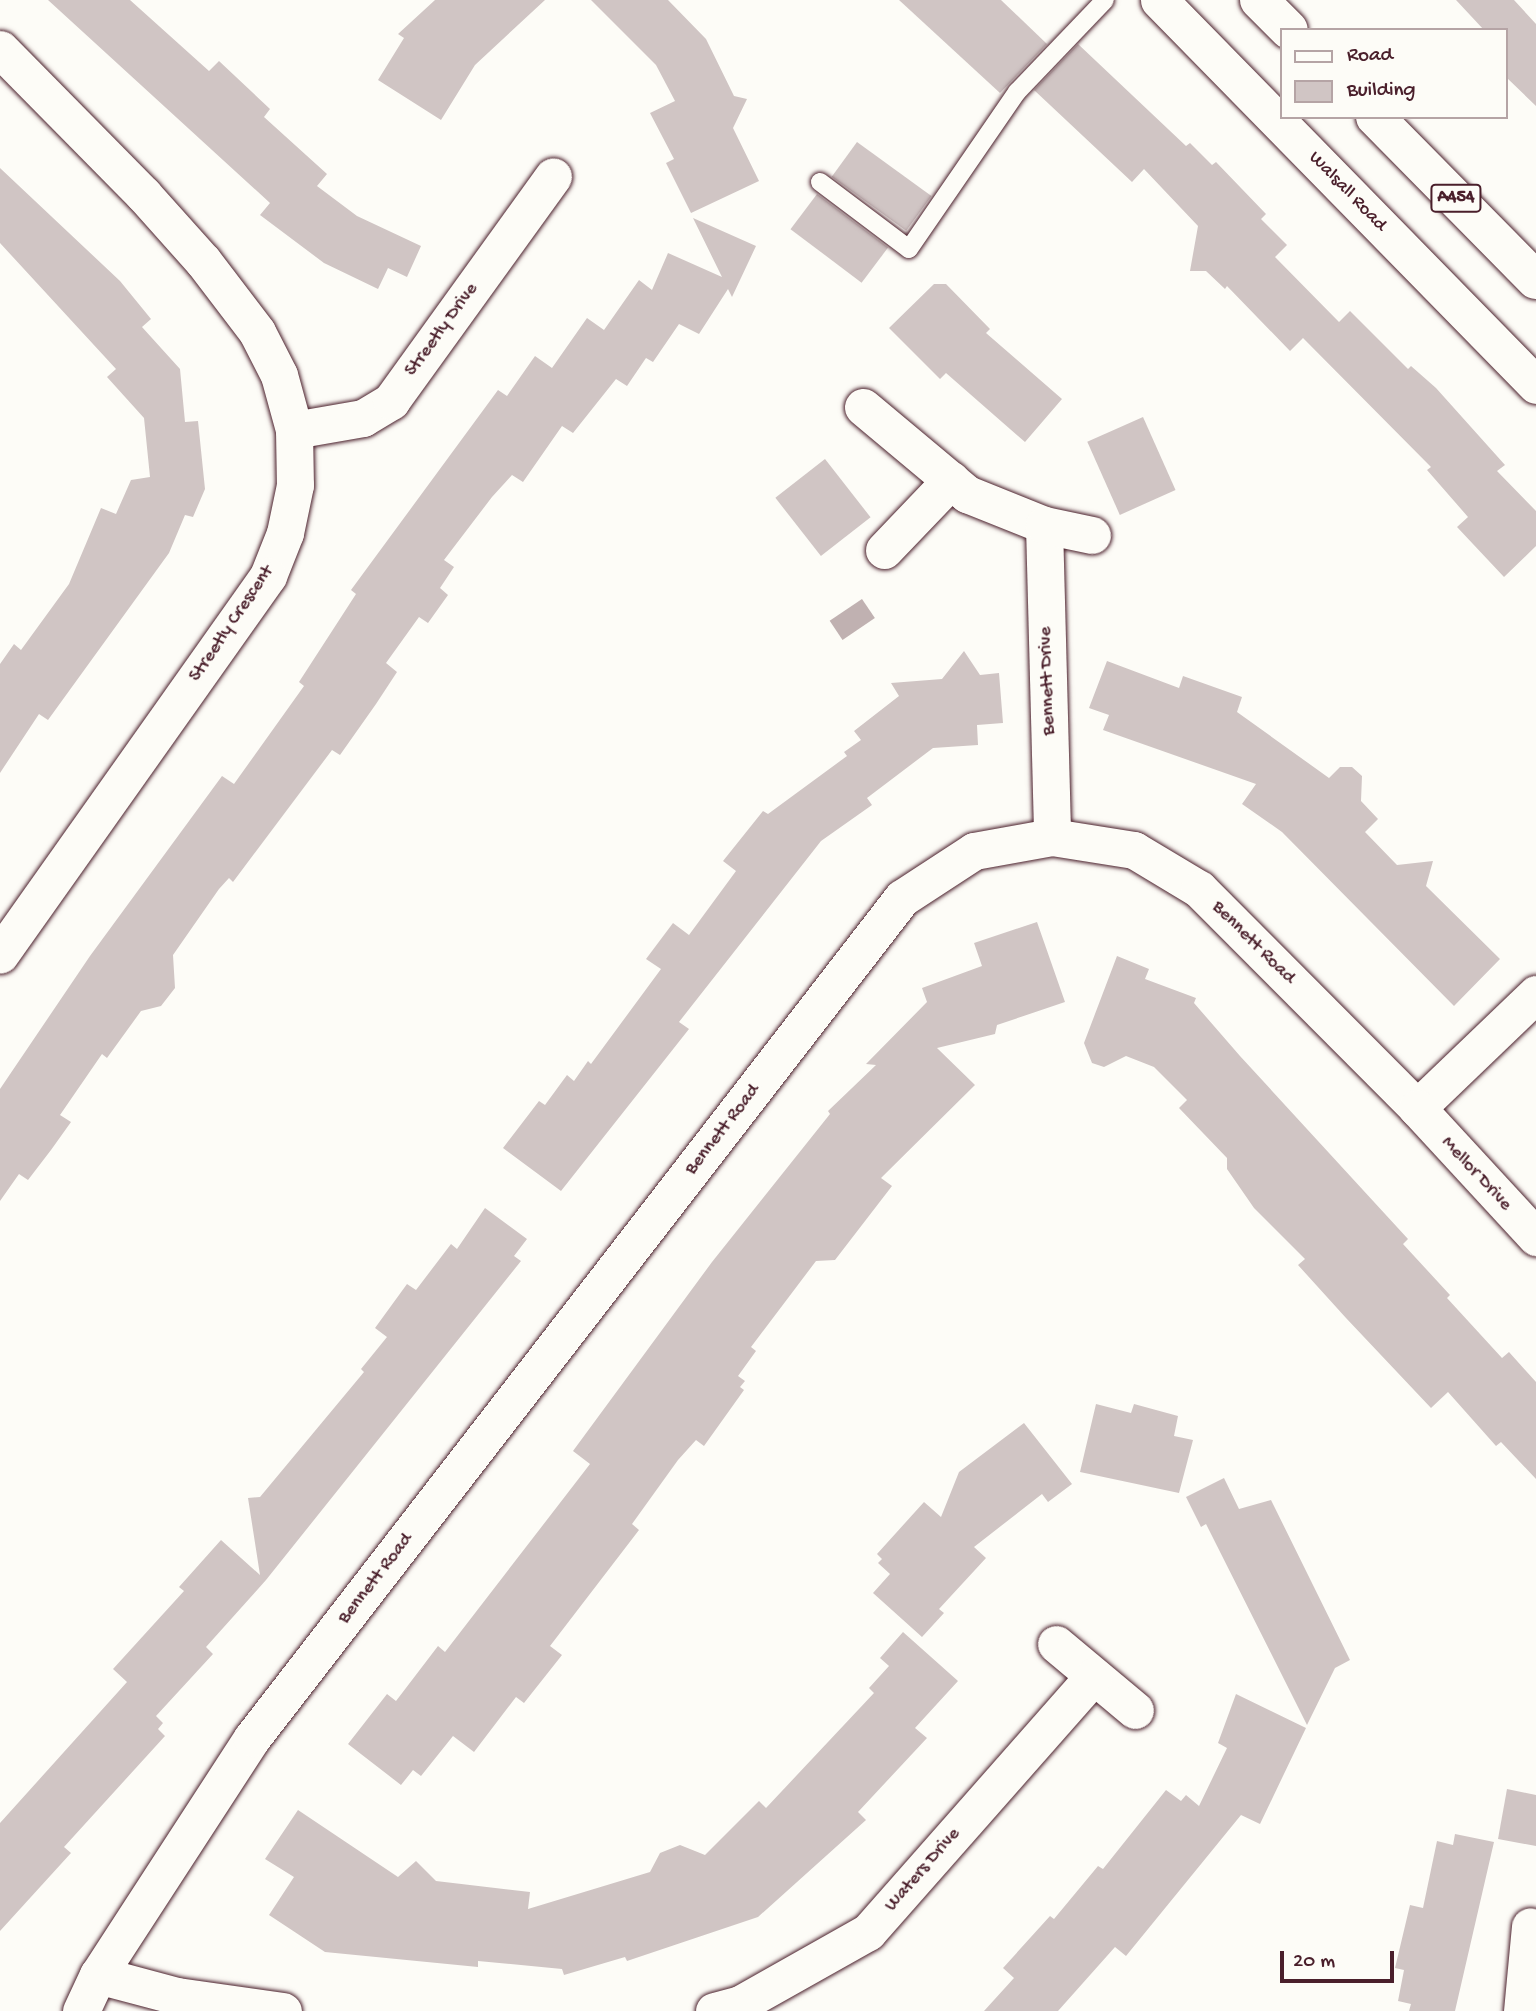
<!DOCTYPE html>
<html>
<head>
<meta charset="utf-8">
<style>
  body { margin:0 }
  #map { position:relative; width:1536px; height:2011px; overflow:hidden; background:#fdfcf7; font-family:"Gochi Hand",sans-serif }
  div>[style] { position:absolute }
  .water>* { inset:0; background:#c0b1b1; transform-origin:0 0 }
  .building>* { inset:0; background:#d0c5c4; transform-origin:0 0 }
  .roads { filter:drop-shadow(0 0 2px #4a1f2b) drop-shadow(0 0 2px #4a1f2b) }
  .lane>* { height:18px; margin:-9px; padding:0 9px; transform-origin:9px; border-radius:9px; background:#fdfcf7 }
  .street>* { height:37px; margin:-18.5px; padding:0 18.5px; transform-origin:18.5px; border-radius:18.5px; background:#fdfcf7 }
  .primary>* { height:38px; margin:-19px; padding:0 19px; transform-origin:19px; border-radius:19px; background:#fdfcf7 }
  span { translate:-50% -50%; white-space:nowrap; text-align:center; line-height:1.15; -webkit-text-stroke:5px #fdfcf7; paint-order:stroke }
  .shield-label span { padding:2px 5px; background:#fdfcf7; border:2px solid; border-radius:5px; -webkit-text-stroke-width:0 }
  .shield-label { font-size:18px; color:#4a1f2b; font-weight:700 }
  .street-label { font-size:19px; color:#4a1f2b }
  .legend { position:absolute; left:1280px; top:28px; width:228px; height:91px; box-sizing:border-box; background:#fdfcf7; border:2px solid #b5a4a5; margin:0; padding:9px 12px; list-style:none; font-size:21px; color:#4a1f2b }
  .legend li { display:flex; align-items:center; gap:14px; height:35px }
  .legend b { width:35px; border:2px solid #b5a4a5 }
  .scale { position:absolute; left:1280px; top:1951px; width:114px; height:32px; box-sizing:border-box; border:4px solid #4a1f2b; border-top:0; padding-left:9px; font-size:21px; line-height:24px; white-space:nowrap; color:#4a1f2b; -webkit-text-stroke:5px #fdfcf7; paint-order:stroke }
</style>
</head>
<body>
<div id="map">
  <div class="water">
    <i style="left:862px;top:599px;width:23px;height:39px;rotate:56deg"></i>
  </div>
  <div class="building">
    <i style="clip-path:polygon(48px 0,130px 0,209px 71px,219px 61px,270px 109px,264px 117px,327px 174px,317px 186px,357px 216px,421px 246px,407px 277px,388px 268px,378px 289px,324px 263px,260px 215px,270px 203px)"></i>
    <i style="clip-path:polygon(435px 0,545px 0,475px 65px,441px 120px,378px 80px,404px 38px,398px 34px)"></i>
    <i style="clip-path:polygon(591px 0,668px 0,706px 39px,734px 96px,747px 99px,733px 128px,759px 181px,691px 213px,666px 163px,674px 159px,650px 113px,675px 101px,656px 65px)"></i>
    <i style="clip-path:polygon(899px 0,1001px 0,1047px 44px,1000px 93px)"></i>
    <i style="clip-path:polygon(1456px 0,1514px 0,1536px 24px,1536px 106px,1506px 77px,1506px 30px,1484px 30px)"></i>
    <i style="clip-path:polygon(1078px 44px,1186px 146px,1190px 143px,1212px 165px,1216px 162px,1266px 214px,1261px 219px,1287px 245px,1275px 257px,1339px 322px,1350px 311px,1408px 369px,1411px 366px,1436px 388px,1505px 465px,1497px 471px,1536px 511px,1536px 546px,1504px 577px,1457px 527px,1468px 517px,1427px 470px,1431px 467px,1303px 338px,1290px 351px,1227px 286px,1225px 289px,1206px 271px,1190px 271px,1198px 226px,1144px 169px,1132px 182px,1034px 90px)"></i>
    <i style="left:857px;top:142px;width:92px;height:43px;rotate:36deg"></i>
    <i style="clip-path:polygon(0 168px,120px 281px,151px 319px,142px 327px,180px 369px,185px 422px,198px 421px,205px 489px,193px 517px,185px 515px,169px 553px,48px 720px,39px 714px,0 773px,0 664px,14px 644px,21px 650px,69px 584px,101px 508px,116px 514px,131px 480px,150px 477px,144px 418px,107px 377px,116px 369px,0 243px)"></i>
    <i style="left:817px;top:194px;width:89px;height:44px;rotate:37deg"></i>
    <i style="clip-path:polygon(693px 218px,756px 246px,732px 297px,728px 289px,699px 334px,679px 324px,653px 362px,646px 358px,627px 386px,616px 379px,573px 433px,562px 426px,523px 482px,512px 475px,492px 497px,444px 560px,454px 567px,440px 588px,448px 595px,428px 623px,419px 617px,386px 663px,397px 672px,376px 704px,340px 755px,332px 750px,233px 882px,229px 878px,219px 889px,173px 955px,175px 988px,161px 1006px,141px 1011px,107px 1058px,102px 1054px,60px 1115px,71px 1122px,51px 1150px,28px 1180px,19px 1174px,0 1201px,0 1089px,90px 956px,222px 776px,234px 784px,304px 686px,299px 682px,356px 594px,351px 590px,498px 390px,507px 396px,535px 356px,552px 368px,587px 318px,604px 330px,639px 280px,652px 290px,668px 253px,722px 277px)"></i>
    <i style="clip-path:polygon(934px 284px,946px 284px,990px 329px,986px 333px,1062px 399px,1025px 442px,946px 373px,940px 379px,889px 328px)"></i>
    <i style="left:1143px;top:417px;width:80px;height:61px;rotate:66deg"></i>
    <i style="left:825px;top:459px;width:74px;height:63px;rotate:52deg"></i>
    <i style="clip-path:polygon(964px 651px,980px 675px,999px 673px,1003px 723px,977px 725px,978px 745px,933px 748px,867px 798px,872px 805px,821px 841px,679px 1022px,689px 1029px,561px 1191px,503px 1148px,539px 1101px,545px 1105px,567px 1075px,574px 1081px,588px 1061px,591px 1064px,661px 969px,646px 959px,673px 923px,689px 935px,736px 871px,723px 861px,763px 811px,768px 814px,847px 756px,844px 752px,861px 740px,854px 731px,899px 696px,891px 683px,942px 679px)"></i>
    <i style="clip-path:polygon(1107px 661px,1179px 688px,1183px 676px,1242px 697px,1237px 712px,1329px 778px,1340px 767px,1352px 767px,1362px 776px,1361px 801px,1378px 819px,1365px 832px,1397px 865px,1433px 861px,1426px 886px,1500px 959px,1454px 1006px,1282px 832px,1242px 804px,1256px 784px,1103px 730px,1109px 715px,1089px 708px)"></i>
    <i style="clip-path:polygon(1037px 922px,1065px 1002px,997px 1025px,995px 1034px,937px 1048px,975px 1085px,881px 1178px,892px 1186px,835px 1260px,816px 1261px,751px 1347px,756px 1351px,738px 1376px,745px 1381px,740px 1387px,744px 1390px,704px 1446px,696px 1440px,678px 1460px,632px 1524px,639px 1530px,550px 1646px,562px 1655px,524px 1703px,516px 1697px,474px 1752px,453px 1736px,421px 1776px,413px 1770px,401px 1785px,348px 1744px,387px 1694px,396px 1701px,438px 1646px,445px 1652px,590px 1464px,573px 1451px,712px 1262px,830px 1114px,828px 1111px,876px 1065px,866px 1064px,927px 1002px,922px 988px,982px 966px,974px 943px)"></i>
    <i style="clip-path:polygon(1117px 956px,1149px 969px,1145px 979px,1196px 998px,1194px 1003px,1240px 1056px,1408px 1239px,1403px 1244px,1450px 1295px,1447px 1298px,1502px 1358px,1509px 1352px,1536px 1382px,1536px 1479px,1501px 1442px,1496px 1446px,1448px 1392px,1431px 1408px,1346px 1318px,1298px 1265px,1305px 1259px,1254px 1208px,1227px 1169px,1227px 1158px,1179px 1108px,1187px 1100px,1154px 1067px,1126px 1056px,1104px 1067px,1092px 1063px,1084px 1043px)"></i>
    <i style="clip-path:polygon(485px 1208px,527px 1239px,514px 1256px,521px 1261px,266px 1580px,206px 1647px,213px 1654px,156px 1716px,163px 1723px,158px 1729px,165px 1736px,64px 1847px,71px 1853px,0 1931px,0 1823px,127px 1682px,113px 1669px,184px 1591px,179px 1587px,221px 1540px,260px 1575px,248px 1498px,260px 1497px,364px 1372px,361px 1369px,387px 1337px,375px 1328px,407px 1284px,416px 1290px,451px 1244px,457px 1249px)"></i>
    <i style="clip-path:polygon(1096px 1404px,1131px 1413px,1134px 1404px,1178px 1416px,1174px 1436px,1193px 1440px,1179px 1493px,1080px 1472px)"></i>
    <i style="clip-path:polygon(1024px 1423px,1072px 1484px,1048px 1502px,1042px 1494px,974px 1547px,986px 1558px,939px 1609px,944px 1613px,922px 1637px,873px 1593px,890px 1574px,878px 1563px,882px 1559px,877px 1554px,924px 1502px,941px 1517px,959px 1472px)"></i>
    <i style="clip-path:polygon(1224px 1478px,1239px 1509px,1271px 1500px,1350px 1660px,1335px 1668px,1307px 1725px,1206px 1524px,1201px 1527px,1186px 1497px)"></i>
    <i style="clip-path:polygon(903px 1632px,958px 1681px,915px 1728px,927px 1738px,858px 1812px,866px 1820px,758px 1917px,627px 1961px,625px 1957px,564px 1975px,562px 1969px,478px 1961px,478px 1967px,325px 1952px,269px 1915px,294px 1877px,265px 1859px,298px 1810px,398px 1877px,416px 1861px,436px 1881px,530px 1892px,528px 1909px,650px 1872px,660px 1853px,680px 1845px,705px 1855px,759px 1801px,766px 1808px,874px 1693px,869px 1688px,889px 1666px,880px 1658px)"></i>
    <i style="clip-path:polygon(1236px 1694px,1306px 1728px,1260px 1824px,1241px 1815px,1126px 1956px,1115px 1947px,1058px 2011px,984px 2011px,1014px 1978px,1003px 1968px,1050px 1916px,1054px 1919px,1098px 1866px,1103px 1869px,1166px 1790px,1181px 1801px,1186px 1795px,1199px 1806px,1227px 1748px,1218px 1743px)"></i>
    <i style="clip-path:polygon(1507px 1789px,1536px 1795px,1536px 1846px,1498px 1839px)"></i>
    <i style="clip-path:polygon(1455px 1834px,1494px 1842px,1455px 2011px,1409px 2011px,1411px 2004px,1398px 2001px,1404px 1970px,1395px 1968px,1410px 1905px,1423px 1908px,1437px 1841px,1453px 1845px)"></i>
  </div>
  <div class="roads">
    <div class="lane">
      <i style="left:820px;top:182px;width:111px;rotate:37deg"></i>
      <i style="left:909px;top:249px;width:191px;rotate:-55.5deg"></i>
      <i style="left:1017px;top:92px;width:127px;rotate:-46.3deg"></i>
    </div>
    <div class="street">
      <i style="left:1159px;top:0;width:539px;rotate:45.6deg"></i>
      <i style="left:0;top:49px;width:204px;rotate:45.4deg"></i>
      <i style="left:143px;top:194px;width:90px;rotate:48.2deg"></i>
      <i style="left:203px;top:261px;width:89px;rotate:52.7deg"></i>
      <i style="left:257px;top:332px;width:48px;rotate:62.9deg"></i>
      <i style="left:279px;top:375px;width:57px;rotate:74.7deg"></i>
      <i style="left:294px;top:430px;width:55px;rotate:89deg"></i>
      <i style="left:295px;top:485px;width:49px;rotate:101.8deg"></i>
      <i style="left:285px;top:533px;width:46px;rotate:111.6deg"></i>
      <i style="left:268px;top:576px;width:464px;rotate:125.3deg"></i>
      <i style="left:863px;top:407px;width:136px;rotate:39.9deg"></i>
      <i style="left:967px;top:494px;width:83px;rotate:21.9deg"></i>
      <i style="left:1044px;top:525px;width:312px;rotate:88.5deg"></i>
      <i style="left:294px;top:430px;width:70px;rotate:-9.9deg"></i>
      <i style="left:363px;top:418px;width:33px;rotate:-31deg"></i>
      <i style="left:391px;top:401px;width:277px;rotate:-54.2deg"></i>
      <i style="left:1044px;top:525px;width:49px;rotate:11.8deg"></i>
      <i style="left:884px;top:550px;width:97px;rotate:-46.3deg"></i>
      <i style="left:1417px;top:1108px;width:165px;rotate:-43.8deg"></i>
      <i style="left:1056px;top:1644px;width:103px;rotate:39.9deg"></i>
      <i style="left:98px;top:1975px;width:82px;rotate:14.9deg"></i>
      <i style="left:177px;top:1996px;width:107px;rotate:8.1deg"></i>
      <i style="left:81px;top:2011px;width:40px;rotate:-65deg"></i>
      <i style="left:98px;top:1975px;width:283px;rotate:-57deg"></i>
      <i style="left:252px;top:1738px;width:1062px;rotate:-52.27deg"></i>
      <i style="left:902px;top:898px;width:86px;rotate:-33.1deg"></i>
      <i style="left:974px;top:851px;width:79px;rotate:-10.2deg"></i>
      <i style="left:1052px;top:837px;width:83px;rotate:9deg"></i>
      <i style="left:1134px;top:850px;width:76px;rotate:31deg"></i>
      <i style="left:1199px;top:889px;width:309px;rotate:45.1deg"></i>
      <i style="left:1417px;top:1108px;width:176px;rotate:47.3deg"></i>
      <i style="left:714px;top:2011px;width:27px;rotate:-15deg"></i>
      <i style="left:740px;top:2004px;width:147px;rotate:-29.4deg"></i>
      <i style="left:868px;top:1932px;width:341px;rotate:-48.6deg"></i>
      <i style="left:1522px;top:2011px;width:85px;rotate:-84.6deg"></i>
    </div>
    <div class="primary">
      <i style="left:1259px;top:0;width:42px;rotate:45deg"></i>
      <i style="left:1375px;top:117px;width:229px;rotate:45.4deg"></i>
    </div>
  </div>
  <div class="shield-label">
    <span style="left:1456px;top:198px">A454</span>
  </div>
  <div class="street-label">
    <span style="left:1347px;top:192px;rotate:46deg">Walsall Road</span>
    <span style="left:442px;top:330px;rotate:-54deg">Streetly Drive</span>
    <span style="left:232px;top:624px;rotate:-56deg">Streetly Crescent</span>
    <span style="left:1048px;top:681px;rotate:-92deg">Bennett Drive</span>
    <span style="left:1253px;top:943px;rotate:45deg">Bennett Road</span>
    <span style="left:723px;top:1130px;rotate:-52deg">Bennett Road</span>
    <span style="left:1476px;top:1174px;rotate:47deg">Mellor Drive</span>
    <span style="left:376px;top:1579px;rotate:-52deg">Bennett Road</span>
    <span style="left:923px;top:1870px;rotate:-49deg">Waters Drive</span>
  </div>
  <ul class="legend">
  <li><b style="height:9px;background:#fdfcf7"></b>Road</li>
  <li><b style="height:19px;background:#d0c5c4"></b>Building</li>
  </ul>
  <div class="scale">20 m</div>
</div>
</body>
</html>
